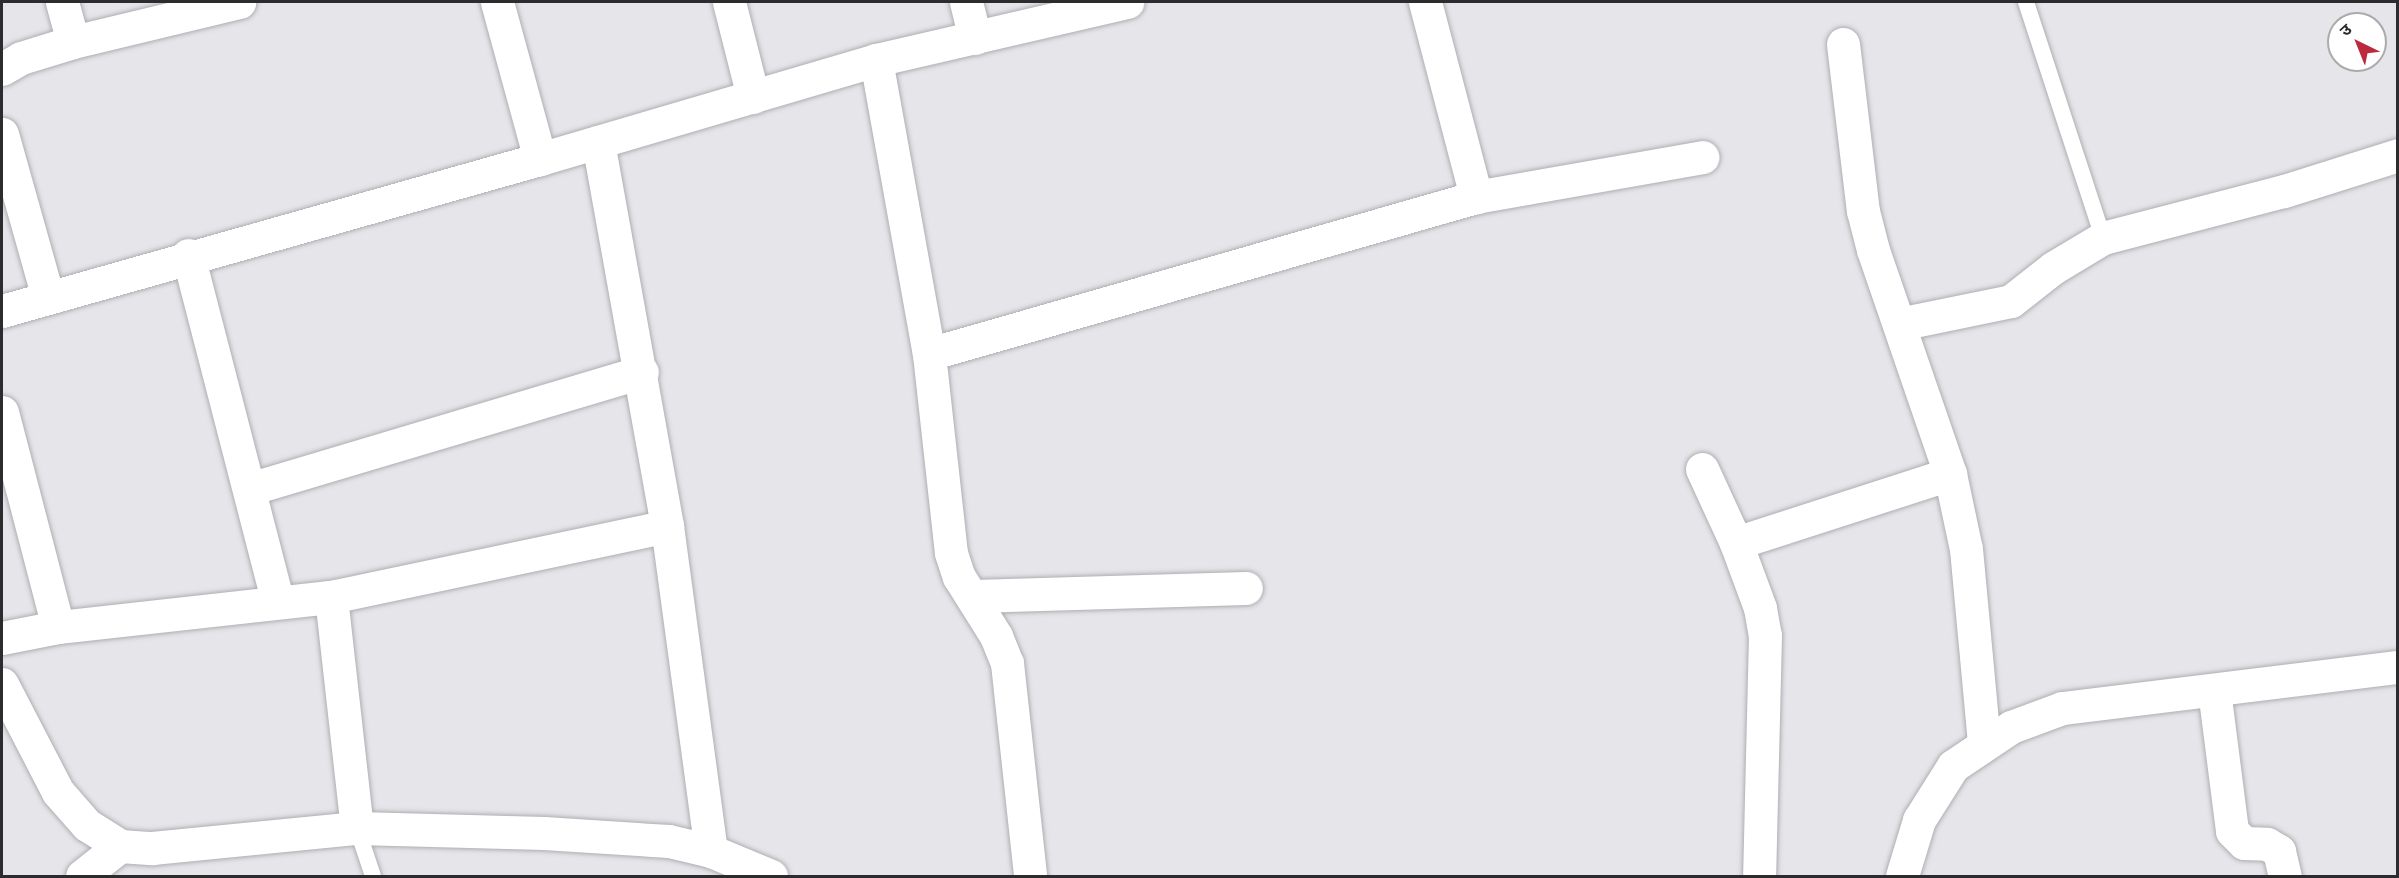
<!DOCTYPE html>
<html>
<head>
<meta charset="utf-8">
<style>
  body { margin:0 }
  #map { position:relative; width:2399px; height:878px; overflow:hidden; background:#e5e5ea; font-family:"Roboto Condensed","Noto Sans Devanagari",sans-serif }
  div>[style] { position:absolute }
  .roads { filter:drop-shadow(0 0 2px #aeaeb3) drop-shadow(0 0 2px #aeaeb3) }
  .service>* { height:16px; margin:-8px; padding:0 8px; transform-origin:8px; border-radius:8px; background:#fff }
  .minor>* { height:33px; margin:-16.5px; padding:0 16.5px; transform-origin:16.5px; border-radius:16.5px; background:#fff }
  .tertiary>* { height:33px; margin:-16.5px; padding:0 16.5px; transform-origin:16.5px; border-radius:16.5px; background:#fff }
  span { translate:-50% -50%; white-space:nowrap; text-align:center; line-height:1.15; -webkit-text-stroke:5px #fff; paint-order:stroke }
  .frame { position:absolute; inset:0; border:3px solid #2c2c2e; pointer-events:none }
  .north { position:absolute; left:2327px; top:12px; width:60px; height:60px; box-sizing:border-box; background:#fff; border:2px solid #ababab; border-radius:50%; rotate:317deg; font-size:16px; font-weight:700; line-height:24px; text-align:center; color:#2c2c2e }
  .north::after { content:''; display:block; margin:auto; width:21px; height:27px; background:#bc2b3d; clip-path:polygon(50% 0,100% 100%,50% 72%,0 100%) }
</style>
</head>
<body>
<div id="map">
  <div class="roads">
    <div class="service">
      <i style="left:2026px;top:2px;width:248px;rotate:71.9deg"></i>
      <i style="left:357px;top:828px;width:51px;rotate:71.6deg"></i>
    </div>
    <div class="minor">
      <i style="left:62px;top:2px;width:41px;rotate:74.6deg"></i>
      <i style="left:497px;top:2px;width:163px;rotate:74.7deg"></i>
      <i style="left:729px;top:2px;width:98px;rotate:75.8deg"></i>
      <i style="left:966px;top:2px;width:37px;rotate:76deg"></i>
      <i style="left:1425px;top:2px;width:202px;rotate:75.3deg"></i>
      <i style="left:1843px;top:44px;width:168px;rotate:83.2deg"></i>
      <i style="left:1863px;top:211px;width:40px;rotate:75.6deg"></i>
      <i style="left:1873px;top:250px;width:237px;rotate:71deg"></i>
      <i style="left:1950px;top:474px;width:77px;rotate:78deg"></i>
      <i style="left:1966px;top:549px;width:195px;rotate:84.7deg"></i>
      <i style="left:876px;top:60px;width:299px;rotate:79.8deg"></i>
      <i style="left:929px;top:354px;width:200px;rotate:83.7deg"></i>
      <i style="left:951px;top:553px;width:25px;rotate:72deg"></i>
      <i style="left:959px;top:577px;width:70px;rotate:57.9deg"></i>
      <i style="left:996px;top:636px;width:29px;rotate:68deg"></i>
      <i style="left:1007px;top:663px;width:214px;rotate:83.8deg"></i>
      <i style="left:2px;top:69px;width:22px;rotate:-30deg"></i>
      <i style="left:21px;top:58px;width:54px;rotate:-17.1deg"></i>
      <i style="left:73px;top:42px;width:171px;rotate:-13.5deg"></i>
      <i style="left:2px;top:134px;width:170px;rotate:74.3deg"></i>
      <i style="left:598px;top:142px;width:390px;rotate:79.8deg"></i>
      <i style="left:667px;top:526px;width:328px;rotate:82.3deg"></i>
      <i style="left:188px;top:255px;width:356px;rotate:75.5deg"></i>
      <i style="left:2px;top:311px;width:559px;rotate:-15.78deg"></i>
      <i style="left:540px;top:159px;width:350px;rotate:-16.4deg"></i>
      <i style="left:876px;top:60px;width:258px;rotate:-13deg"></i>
      <i style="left:1899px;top:324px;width:114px;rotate:-11.6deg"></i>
      <i style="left:2011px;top:301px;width:53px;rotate:-38.2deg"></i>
      <i style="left:2053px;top:268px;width:58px;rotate:-31deg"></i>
      <i style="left:2103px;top:238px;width:187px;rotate:-14.6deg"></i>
      <i style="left:2284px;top:191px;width:120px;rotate:-17.5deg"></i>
      <i style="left:929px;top:354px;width:569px;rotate:-16.01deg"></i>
      <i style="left:1476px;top:197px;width:230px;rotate:-10deg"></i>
      <i style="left:2px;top:412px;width:222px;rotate:75.4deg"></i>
      <i style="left:1702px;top:469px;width:81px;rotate:65.3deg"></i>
      <i style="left:1736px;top:543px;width:69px;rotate:69.7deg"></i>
      <i style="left:1760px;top:608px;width:27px;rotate:80deg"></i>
      <i style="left:1765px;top:635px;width:241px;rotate:91.4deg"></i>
      <i style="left:249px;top:489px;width:410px;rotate:-16.6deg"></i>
      <i style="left:1736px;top:543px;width:225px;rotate:-17.9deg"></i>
      <i style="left:973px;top:596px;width:273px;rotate:-1.7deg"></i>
      <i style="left:331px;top:597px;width:232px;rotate:83.6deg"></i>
      <i style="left:2px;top:638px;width:57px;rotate:-11.1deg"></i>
      <i style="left:58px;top:627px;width:275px;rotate:-6.3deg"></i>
      <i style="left:331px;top:597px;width:343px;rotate:-11.9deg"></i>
      <i style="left:2214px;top:690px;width:142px;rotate:82.7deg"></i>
      <i style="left:2232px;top:831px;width:17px;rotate:45deg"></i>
      <i style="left:2244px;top:843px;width:23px;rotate:2deg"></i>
      <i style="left:2267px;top:844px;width:14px;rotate:30deg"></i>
      <i style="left:2279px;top:851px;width:26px;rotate:77deg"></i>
      <i style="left:82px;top:876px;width:48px;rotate:-38.3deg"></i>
      <i style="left:1902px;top:876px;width:59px;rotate:-73.1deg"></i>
      <i style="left:1919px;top:820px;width:64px;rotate:-57.8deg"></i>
      <i style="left:1953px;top:766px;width:70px;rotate:-33.9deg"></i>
      <i style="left:2011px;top:727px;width:54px;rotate:-20.4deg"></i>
      <i style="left:2062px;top:708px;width:338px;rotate:-7deg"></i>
    </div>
    <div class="tertiary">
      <i style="left:2px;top:684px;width:122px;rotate:62.6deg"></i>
      <i style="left:58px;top:792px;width:44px;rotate:48.7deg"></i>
      <i style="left:87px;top:825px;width:39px;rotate:32deg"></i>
      <i style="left:120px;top:846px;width:32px;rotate:4deg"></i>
      <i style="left:152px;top:848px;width:206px;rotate:-5.6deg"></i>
      <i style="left:357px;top:828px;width:187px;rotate:1.5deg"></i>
      <i style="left:544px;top:833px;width:125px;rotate:3.7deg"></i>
      <i style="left:669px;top:841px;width:43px;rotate:13.4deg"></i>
      <i style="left:711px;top:851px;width:65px;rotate:22.6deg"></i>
    </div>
  </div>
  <div class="frame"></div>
  <div class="north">उ</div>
</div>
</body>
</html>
